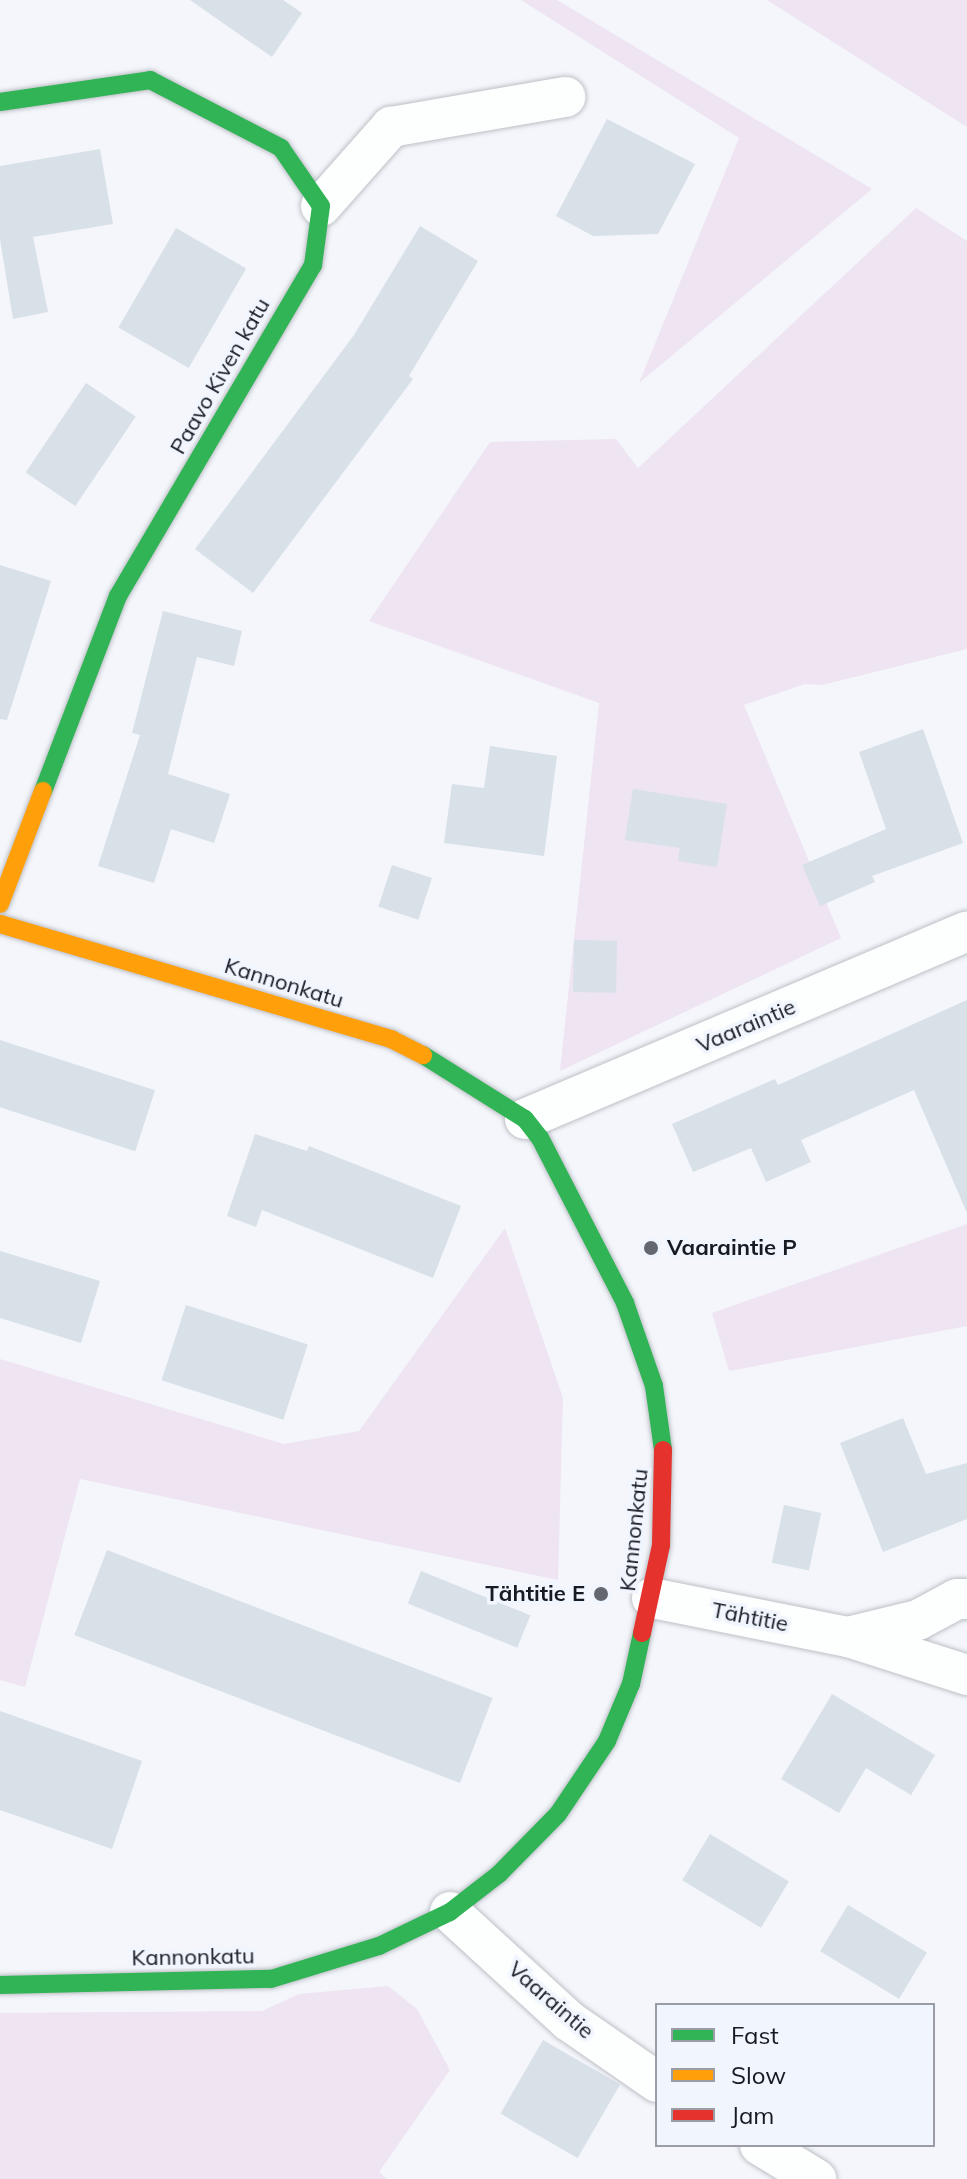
<!DOCTYPE html>
<html>
<head>
<meta charset="utf-8">
<style>
  body { margin:0 }
  #map { position:relative; width:967px; height:2179px; overflow:hidden; background:#f4f6fb; font-family:Mulish,sans-serif }
  div>[style] { position:absolute }
  .green>* { inset:0; background:#eee4f2 }
  .building>* { inset:0; background:#d8e0e8; transform-origin:0 0 }
  .roads { filter:drop-shadow(0 0 2px #bdc0c6) drop-shadow(0 0 2px #bdc0c6) }
  .street>* { height:40px; margin:-20px; padding:0 20px; transform-origin:20px; border-radius:20px; background:#fdfefe }
  .fast>* { height:18px; margin:-9px; padding:0 9px; transform-origin:9px; border-radius:9px; background:#30b455 }
  .slow>* { height:18px; margin:-9px; padding:0 9px; transform-origin:9px; border-radius:9px; background:#ff9f0a }
  .jam>* { height:18px; margin:-9px; padding:0 9px; transform-origin:9px; border-radius:9px; background:#e5322d }
  .dots>* { width:22px; height:22px; translate:-50% -50%; box-sizing:border-box; border:4px solid #f1f5fe; border-radius:50% }
  span { translate:-50% -50%; white-space:nowrap; text-align:center; line-height:1.15; -webkit-text-stroke:7px #f1f5fe; paint-order:stroke }
  .street-label { font-size:22px; color:#171a22 }
  .poi-label { font-size:22px; color:#171a22; font-weight:700 }
  .left { translate:0 -50%; text-align:left }
  .right { translate:-100% -50%; text-align:right }
  .legend { position:absolute; left:655px; top:2003px; width:280px; height:144px; box-sizing:border-box; background:#f1f5fe; border:2px solid #9a9da6; margin:0; padding:10px 14px; list-style:none; font-size:24px; color:#171a22 }
  .legend li { display:flex; align-items:center; gap:16px; height:40px }
  .legend b { width:40px; border:2px solid #9a9da6 }
</style>
</head>
<body>
<div id="map">
  <div class="green">
    <i style="clip-path:polygon(521px 0,557px 0,872px 189px,639px 383px,739px 138px)"></i>
    <i style="clip-path:polygon(767px 0,967px 0,967px 127px)"></i>
    <i style="clip-path:polygon(916px 208px,967px 241px,967px 649px,822px 685px,805px 684px,744px 705px,841px 938px,560px 1071px,599px 703px,369px 621px,490px 442px,616px 439px,638px 468px)"></i>
    <i style="clip-path:polygon(967px 1224px,967px 1326px,729px 1371px,712px 1313px)"></i>
    <i style="clip-path:polygon(505px 1228px,563px 1398px,558px 1580px,80px 1479px,25px 1687px,0 1680px,0 1359px,284px 1444px,359px 1431px)"></i>
    <i style="clip-path:polygon(388px 1986px,417px 2009px,450px 2070px,379px 2172px,387px 2179px,0 2179px,0 2013px,262px 2011px,299px 1994px)"></i>
  </div>
  <div class="building">
    <i style="clip-path:polygon(190px 0,283px 0,302px 13px,272px 57px)"></i>
    <i style="clip-path:polygon(607px 119px,695px 164px,658px 234px,593px 236px,556px 216px)"></i>
    <i style="clip-path:polygon(100px 149px,113px 224px,33px 237px,48px 312px,13px 319px,0 239px,0 166px)"></i>
    <i style="clip-path:polygon(420px 226px,478px 261px,409px 376px,413px 379px,253px 593px,195px 549px,354px 335px)"></i>
    <i style="left:176px;top:228px;width:81px;height:115px;rotate:30deg"></i>
    <i style="left:86px;top:383px;width:60px;height:108px;rotate:34deg"></i>
    <i style="clip-path:polygon(0 565px,51px 581px,7px 720px,0 719px)"></i>
    <i style="clip-path:polygon(163px 611px,242px 631px,234px 666px,197px 657px,168px 774px,230px 794px,214px 843px,171px 829px,154px 883px,98px 866px,140px 735px,132px 733px)"></i>
    <i style="clip-path:polygon(923px 729px,963px 843px,872px 876px,875px 882px,820px 906px,802px 865px,886px 829px,859px 752px)"></i>
    <i style="clip-path:polygon(490px 746px,557px 756px,544px 856px,444px 843px,452px 784px,484px 788px)"></i>
    <i style="clip-path:polygon(633px 789px,727px 804px,717px 867px,678px 861px,680px 848px,625px 840px)"></i>
    <i style="left:392px;top:865px;width:42px;height:44px;rotate:18deg"></i>
    <i style="left:574px;top:940px;width:43px;height:52px;rotate:1deg"></i>
    <i style="clip-path:polygon(967px 1000px,967px 1213px,914px 1090px,801px 1140px,811px 1162px,766px 1182px,751px 1148px,693px 1172px,672px 1124px,775px 1079px,778px 1085px)"></i>
    <i style="left:0;top:1040px;width:163px;height:64px;rotate:18deg"></i>
    <i style="clip-path:polygon(255px 1134px,307px 1151px,309px 1146px,461px 1206px,433px 1278px,262px 1210px,256px 1227px,227px 1216px)"></i>
    <i style="clip-path:polygon(0 1251px,100px 1281px,81px 1343px,0 1318px)"></i>
    <i style="left:186px;top:1305px;width:128px;height:79px;rotate:18deg"></i>
    <i style="clip-path:polygon(903px 1418px,926px 1474px,967px 1463px,967px 1519px,883px 1552px,840px 1443px)"></i>
    <i style="left:784px;top:1505px;width:38px;height:59px;rotate:12deg"></i>
    <i style="left:107px;top:1550px;width:413px;height:91px;rotate:21deg"></i>
    <i style="left:421px;top:1571px;width:118px;height:35px;rotate:22deg"></i>
    <i style="clip-path:polygon(832px 1694px,935px 1755px,911px 1795px,866px 1768px,839px 1813px,781px 1779px)"></i>
    <i style="clip-path:polygon(0 1711px,142px 1761px,112px 1849px,0 1810px)"></i>
    <i style="left:710px;top:1834px;width:92px;height:54px;rotate:31deg"></i>
    <i style="left:848px;top:1905px;width:92px;height:54px;rotate:31deg"></i>
    <i style="left:543px;top:2040px;width:89px;height:85px;rotate:30deg"></i>
  </div>
  <div class="roads">
    <div class="street">
      <i style="left:321px;top:206px;width:106px;rotate:-48.5deg"></i>
      <i style="left:391px;top:127px;width:177px;rotate:-9.8deg"></i>
      <i style="left:525px;top:1119px;width:480px;rotate:-23deg"></i>
      <i style="left:652px;top:1598px;width:200px;rotate:11.3deg"></i>
      <i style="left:848px;top:1637px;width:125px;rotate:17.7deg"></i>
      <i style="left:848px;top:1637px;width:72px;rotate:-13.7deg"></i>
      <i style="left:918px;top:1620px;width:44px;rotate:-28.3deg"></i>
      <i style="left:957px;top:1599px;width:10px"></i>
      <i style="left:450px;top:1912px;width:161px;rotate:42.5deg"></i>
      <i style="left:569px;top:2021px;width:107px;rotate:34.7deg"></i>
      <i style="left:760px;top:2145px;width:66px;rotate:31.3deg"></i>
    </div>
    <div class="fast">
      <i style="left:0;top:102px;width:152px;rotate:-8.3deg"></i>
      <i style="left:150px;top:80px;width:148px;rotate:27.4deg"></i>
      <i style="left:281px;top:148px;width:70px;rotate:55.4deg"></i>
      <i style="left:321px;top:206px;width:60px;rotate:97.7deg"></i>
      <i style="left:313px;top:265px;width:384px;rotate:120.5deg"></i>
      <i style="left:118px;top:596px;width:209px;rotate:111deg"></i>
      <i style="left:423px;top:1055px;width:120px;rotate:32.1deg"></i>
      <i style="left:525px;top:1119px;width:24px;rotate:52deg"></i>
      <i style="left:540px;top:1138px;width:186px;rotate:62.7deg"></i>
      <i style="left:625px;top:1303px;width:88px;rotate:70.7deg"></i>
      <i style="left:654px;top:1386px;width:65px;rotate:82deg"></i>
      <i style="left:0;top:1985px;width:271px;rotate:-1.3deg"></i>
      <i style="left:271px;top:1979px;width:113px;rotate:-17deg"></i>
      <i style="left:379px;top:1946px;width:79px;rotate:-25.6deg"></i>
      <i style="left:450px;top:1912px;width:62px;rotate:-37.8deg"></i>
      <i style="left:499px;top:1874px;width:84px;rotate:-45.5deg"></i>
      <i style="left:558px;top:1814px;width:88px;rotate:-56.1deg"></i>
      <i style="left:607px;top:1741px;width:62px;rotate:-67.2deg"></i>
      <i style="left:631px;top:1684px;width:52px;rotate:-77.8deg"></i>
    </div>
    <div class="slow">
      <i style="left:0;top:904px;width:121px;rotate:-69.2deg"></i>
      <i style="left:0;top:924px;width:408px;rotate:16.4deg"></i>
      <i style="left:391px;top:1039px;width:36px;rotate:27deg"></i>
    </div>
    <div class="jam">
      <i style="left:642px;top:1633px;width:90px;rotate:-77.8deg"></i>
      <i style="left:661px;top:1545px;width:95px;rotate:-88.8deg"></i>
    </div>
  </div>
  <div class="dots">
    <i style="left:651px;top:1248px;background:#64676e"></i>
    <i style="left:601px;top:1594px;background:#64676e"></i>
  </div>
  <div class="street-label">
    <span style="left:220px;top:376px;rotate:-60deg">Paavo Kiven katu</span>
    <span style="left:284px;top:983px;rotate:17deg">Kannonkatu</span>
    <span style="left:746px;top:1026px;rotate:-23deg">Vaaraintie</span>
    <span style="left:634px;top:1530px;rotate:-84deg">Kannonkatu</span>
    <span style="left:750px;top:1617px;rotate:11deg">Tähtitie</span>
    <span style="left:193px;top:1957px;rotate:-1deg">Kannonkatu</span>
    <span style="left:551px;top:2000px;rotate:41deg">Vaaraintie</span>
  </div>
  <div class="poi-label">
    <span class="left" style="left:667px;top:1248px">Vaaraintie P</span>
    <span class="right" style="left:585px;top:1594px">Tähtitie E</span>
  </div>
  <ul class="legend">
  <li><b style="height:10px;background:#30b455"></b>Fast</li>
  <li><b style="height:10px;background:#ff9f0a"></b>Slow</li>
  <li><b style="height:10px;background:#e5322d"></b>Jam</li>
  </ul>
</div>
</body>
</html>
